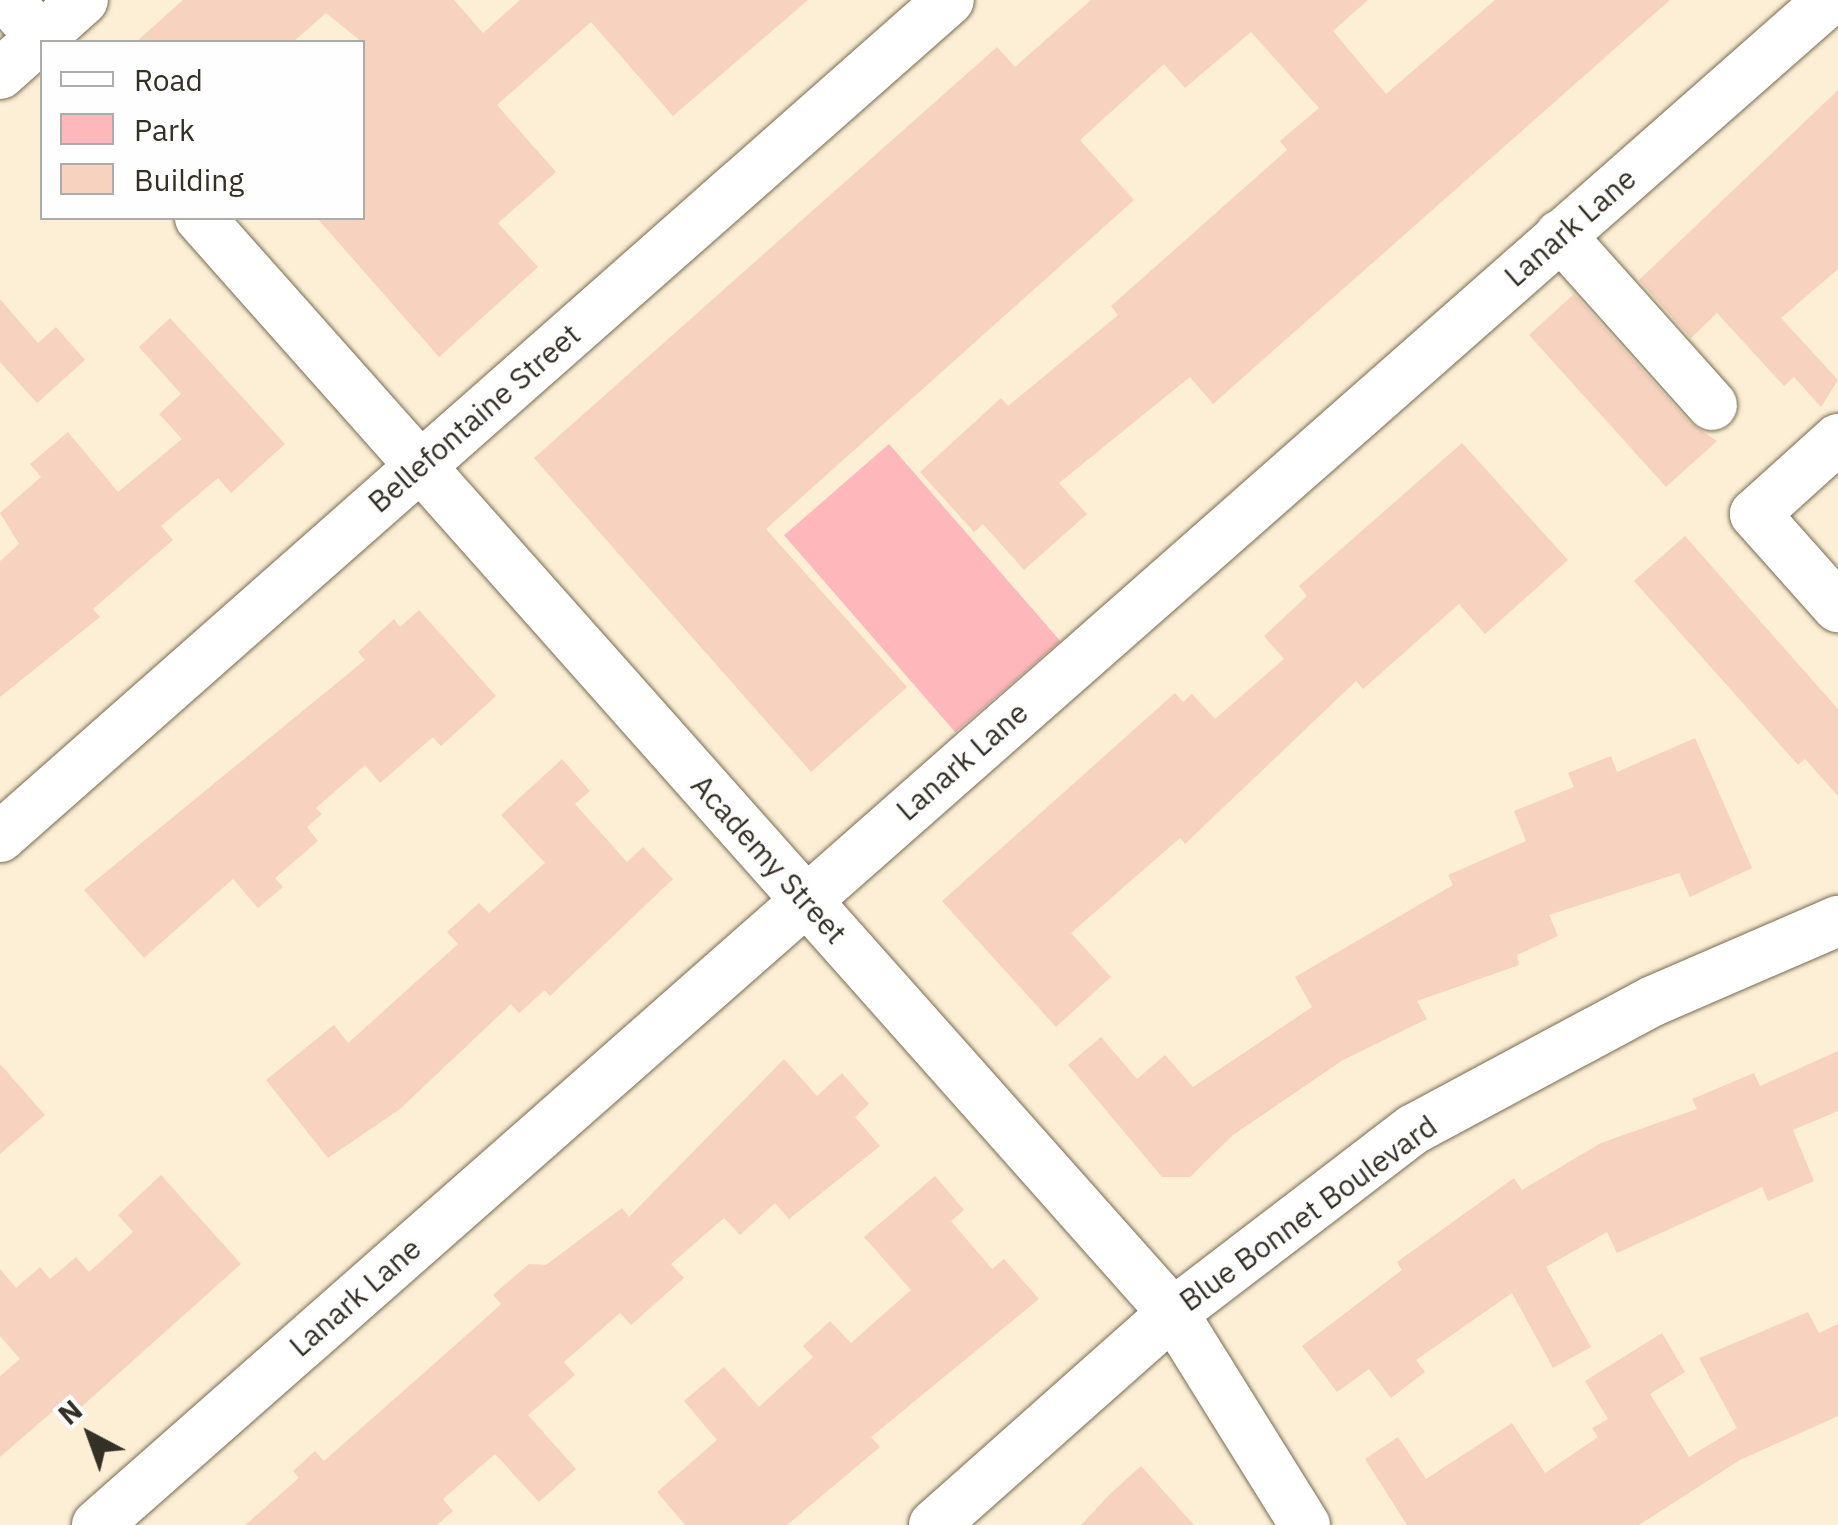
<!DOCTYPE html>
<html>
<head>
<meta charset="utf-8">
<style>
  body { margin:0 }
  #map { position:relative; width:1838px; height:1525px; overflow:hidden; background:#fdefd5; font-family:"IBM Plex Sans",sans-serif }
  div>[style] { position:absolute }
  .green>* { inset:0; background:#feb7bb; transform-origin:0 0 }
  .building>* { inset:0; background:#f7d2be }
  .roads { filter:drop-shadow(0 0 2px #776c54) drop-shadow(0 0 2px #776c54) }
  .minor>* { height:50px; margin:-25px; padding:0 25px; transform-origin:25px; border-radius:25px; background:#fff }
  span { translate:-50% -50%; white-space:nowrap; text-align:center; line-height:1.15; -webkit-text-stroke:10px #fefefe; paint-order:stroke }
  .street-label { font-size:30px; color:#353026 }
  .legend { position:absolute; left:40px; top:40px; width:325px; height:180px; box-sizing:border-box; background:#fefefe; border:2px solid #aeaca8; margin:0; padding:12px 18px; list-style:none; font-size:30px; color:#353026 }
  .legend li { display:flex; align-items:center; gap:20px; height:50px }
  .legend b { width:50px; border:2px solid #aeaca8 }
  .north { position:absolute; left:40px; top:1385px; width:100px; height:100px; -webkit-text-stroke:8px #fefefe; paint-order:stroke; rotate:319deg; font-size:28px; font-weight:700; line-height:40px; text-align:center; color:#353026 }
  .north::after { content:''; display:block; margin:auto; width:35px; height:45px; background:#353026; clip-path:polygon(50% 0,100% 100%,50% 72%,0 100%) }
</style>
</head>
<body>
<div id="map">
  <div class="green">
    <i style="left:889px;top:444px;width:261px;height:139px;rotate:49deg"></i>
  </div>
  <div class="building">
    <i style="clip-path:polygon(183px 0,454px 0,483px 33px,520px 0,808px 0,673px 116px,591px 22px,497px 105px,556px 172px,498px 223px,538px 267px,439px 357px,317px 218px,362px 218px,362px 42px,326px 13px,293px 42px,136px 42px)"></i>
    <i style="clip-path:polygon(1091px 0,1368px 0,1333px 31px,1386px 94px,1495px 0,1670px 0,1213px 404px,1190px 377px,1059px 483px,1087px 514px,1024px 570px,983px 524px,974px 532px,920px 472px,1001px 398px,1008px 406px,1118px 315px,1111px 306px,1287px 150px,1280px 141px,1319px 108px,1251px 32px,1185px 88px,1164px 64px,1080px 140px,1134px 200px,766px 529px,907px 687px,811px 772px,534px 458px,997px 47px,1015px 67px)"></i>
    <i style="clip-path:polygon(1838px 90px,1838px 269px,1781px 318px,1838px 380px,1821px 407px,1794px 377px,1784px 386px,1717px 313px,1691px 338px,1639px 280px)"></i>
    <i style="clip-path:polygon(1574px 294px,1691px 424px,1717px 441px,1666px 487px,1529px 335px)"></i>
    <i style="clip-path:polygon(0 299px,38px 343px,56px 327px,85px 360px,37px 403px,0 362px)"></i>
    <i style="clip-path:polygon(170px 318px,285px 444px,231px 493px,218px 478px,161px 526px,173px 540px,93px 609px,100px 617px,0 697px,0 561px,19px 544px,0 513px,41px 477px,30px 464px,68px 432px,118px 492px,182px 439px,159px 414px,181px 394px,139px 347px)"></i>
    <i style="clip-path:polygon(1462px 443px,1568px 560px,1485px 634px,1459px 604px,1363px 689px,1356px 681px,1185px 844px,1180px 838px,1071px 933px,1111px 977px,1056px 1027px,942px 901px,1175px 693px,1183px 702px,1192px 694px,1215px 719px,1284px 659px,1264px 636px,1307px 596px,1299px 586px)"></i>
    <i style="clip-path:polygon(1685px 536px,1838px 709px,1838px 796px,1805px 759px,1798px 765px,1634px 581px)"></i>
    <i style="clip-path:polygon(419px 610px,496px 696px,441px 746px,433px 737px,380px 783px,365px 765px,316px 808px,322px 814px,307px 827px,318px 841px,275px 878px,283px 887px,258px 908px,233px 879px,144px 958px,84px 890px,365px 660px,358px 652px,394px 619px,400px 627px)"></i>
    <i style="clip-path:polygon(1695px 738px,1752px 868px,1690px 897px,1679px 873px,1549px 915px,1558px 936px,1517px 955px,1519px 965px,1417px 1001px,1427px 1019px,1343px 1060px,1233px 1135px,1190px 1177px,1162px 1177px,1068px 1065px,1101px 1037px,1137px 1079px,1165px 1055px,1193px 1087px,1312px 1007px,1295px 977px,1453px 885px,1448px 875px,1526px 841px,1514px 811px,1574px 787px,1568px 773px,1611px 756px,1617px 772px)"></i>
    <i style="clip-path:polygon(562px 759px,590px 791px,575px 804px,627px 862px,643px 847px,673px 879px,550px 996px,545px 990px,519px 1013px,511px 1004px,400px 1109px,328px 1158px,266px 1080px,334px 1025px,348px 1043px,458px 944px,447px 932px,479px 903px,489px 913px,545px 863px,501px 815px)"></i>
    <i style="clip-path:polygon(1838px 1051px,1838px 1111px,1793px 1130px,1814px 1181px,1768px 1201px,1762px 1187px,1617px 1253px,1607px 1232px,1546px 1267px,1591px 1347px,1553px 1368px,1512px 1293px,1416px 1360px,1425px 1372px,1391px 1398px,1369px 1369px,1337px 1392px,1302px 1346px,1402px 1270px,1397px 1262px,1514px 1178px,1522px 1190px,1601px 1143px,1697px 1109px,1692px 1099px,1754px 1073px,1760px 1086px)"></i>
    <i style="clip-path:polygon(784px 1059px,817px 1096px,842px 1073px,869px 1104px,855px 1117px,880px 1146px,789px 1219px,775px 1203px,740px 1235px,724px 1218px,671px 1264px,684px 1278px,631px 1325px,620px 1313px,564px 1362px,575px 1375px,528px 1415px,576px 1469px,539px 1502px,495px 1454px,443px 1499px,453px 1511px,437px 1525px,245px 1525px,299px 1478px,293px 1471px,315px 1451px,324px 1461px,478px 1325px,501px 1304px,493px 1295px,529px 1264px,546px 1265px,622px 1208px,629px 1217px)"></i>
    <i style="clip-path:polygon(0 1064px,45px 1115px,0 1154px)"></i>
    <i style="clip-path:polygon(161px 1175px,241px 1264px,70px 1417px,60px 1405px,0 1457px,0 1376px,20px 1359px,0 1336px,0 1269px,16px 1288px,40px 1267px,50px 1279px,76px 1257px,89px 1272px,133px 1232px,118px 1215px)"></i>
    <i style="clip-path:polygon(935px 1176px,964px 1210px,951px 1221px,992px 1269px,1004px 1259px,1039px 1299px,871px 1437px,880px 1447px,787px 1525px,685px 1525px,657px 1492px,717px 1440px,684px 1401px,724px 1367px,759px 1407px,813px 1357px,803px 1346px,830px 1321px,851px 1343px,911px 1290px,864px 1237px)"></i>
    <i style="clip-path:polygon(1808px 1312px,1819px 1333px,1838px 1324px,1838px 1416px,1740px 1460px,1639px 1525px,1407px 1525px,1365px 1459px,1398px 1437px,1426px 1479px,1512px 1423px,1545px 1473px,1598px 1437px,1592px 1428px,1608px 1419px,1585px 1381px,1662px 1333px,1685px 1372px,1650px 1394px,1689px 1457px,1737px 1428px,1699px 1358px)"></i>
    <i style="clip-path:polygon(1141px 1466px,1194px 1525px,1081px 1525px,1110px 1494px)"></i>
  </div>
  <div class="roads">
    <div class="minor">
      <i style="left:8px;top:0;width:56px;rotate:48.6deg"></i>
      <i style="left:0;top:74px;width:111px;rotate:-41.7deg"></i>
      <i style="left:200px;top:218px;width:1465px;rotate:48.38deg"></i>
      <i style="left:1173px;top:1313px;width:250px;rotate:58.1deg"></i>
      <i style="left:1560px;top:235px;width:228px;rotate:48.2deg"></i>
      <i style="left:1838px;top:439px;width:112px;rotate:137.9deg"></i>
      <i style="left:1755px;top:514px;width:125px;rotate:48.3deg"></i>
      <i style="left:0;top:837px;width:1265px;rotate:-41.41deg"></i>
      <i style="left:97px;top:1525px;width:2308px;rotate:-41.36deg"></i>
      <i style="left:934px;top:1525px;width:319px;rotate:-41.6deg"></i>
      <i style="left:1173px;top:1313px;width:303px;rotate:-37.4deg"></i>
      <i style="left:1414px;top:1129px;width:271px;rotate:-28.2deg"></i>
      <i style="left:1653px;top:1001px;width:202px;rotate:-23.4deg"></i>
    </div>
  </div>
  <div class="street-label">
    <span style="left:1570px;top:227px;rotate:-41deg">Lanark Lane</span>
    <span style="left:474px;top:418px;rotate:-41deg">Bellefontaine Street</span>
    <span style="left:962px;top:761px;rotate:-41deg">Lanark Lane</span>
    <span style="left:769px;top:859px;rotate:48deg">Academy Street</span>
    <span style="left:1308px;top:1213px;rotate:-36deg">Blue Bonnet Boulevard</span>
    <span style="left:355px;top:1297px;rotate:-41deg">Lanark Lane</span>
  </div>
  <ul class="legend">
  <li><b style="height:12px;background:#fff"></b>Road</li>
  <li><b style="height:28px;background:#feb7bb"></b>Park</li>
  <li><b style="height:28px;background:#f7d2be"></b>Building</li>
  </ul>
  <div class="north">N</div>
</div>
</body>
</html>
